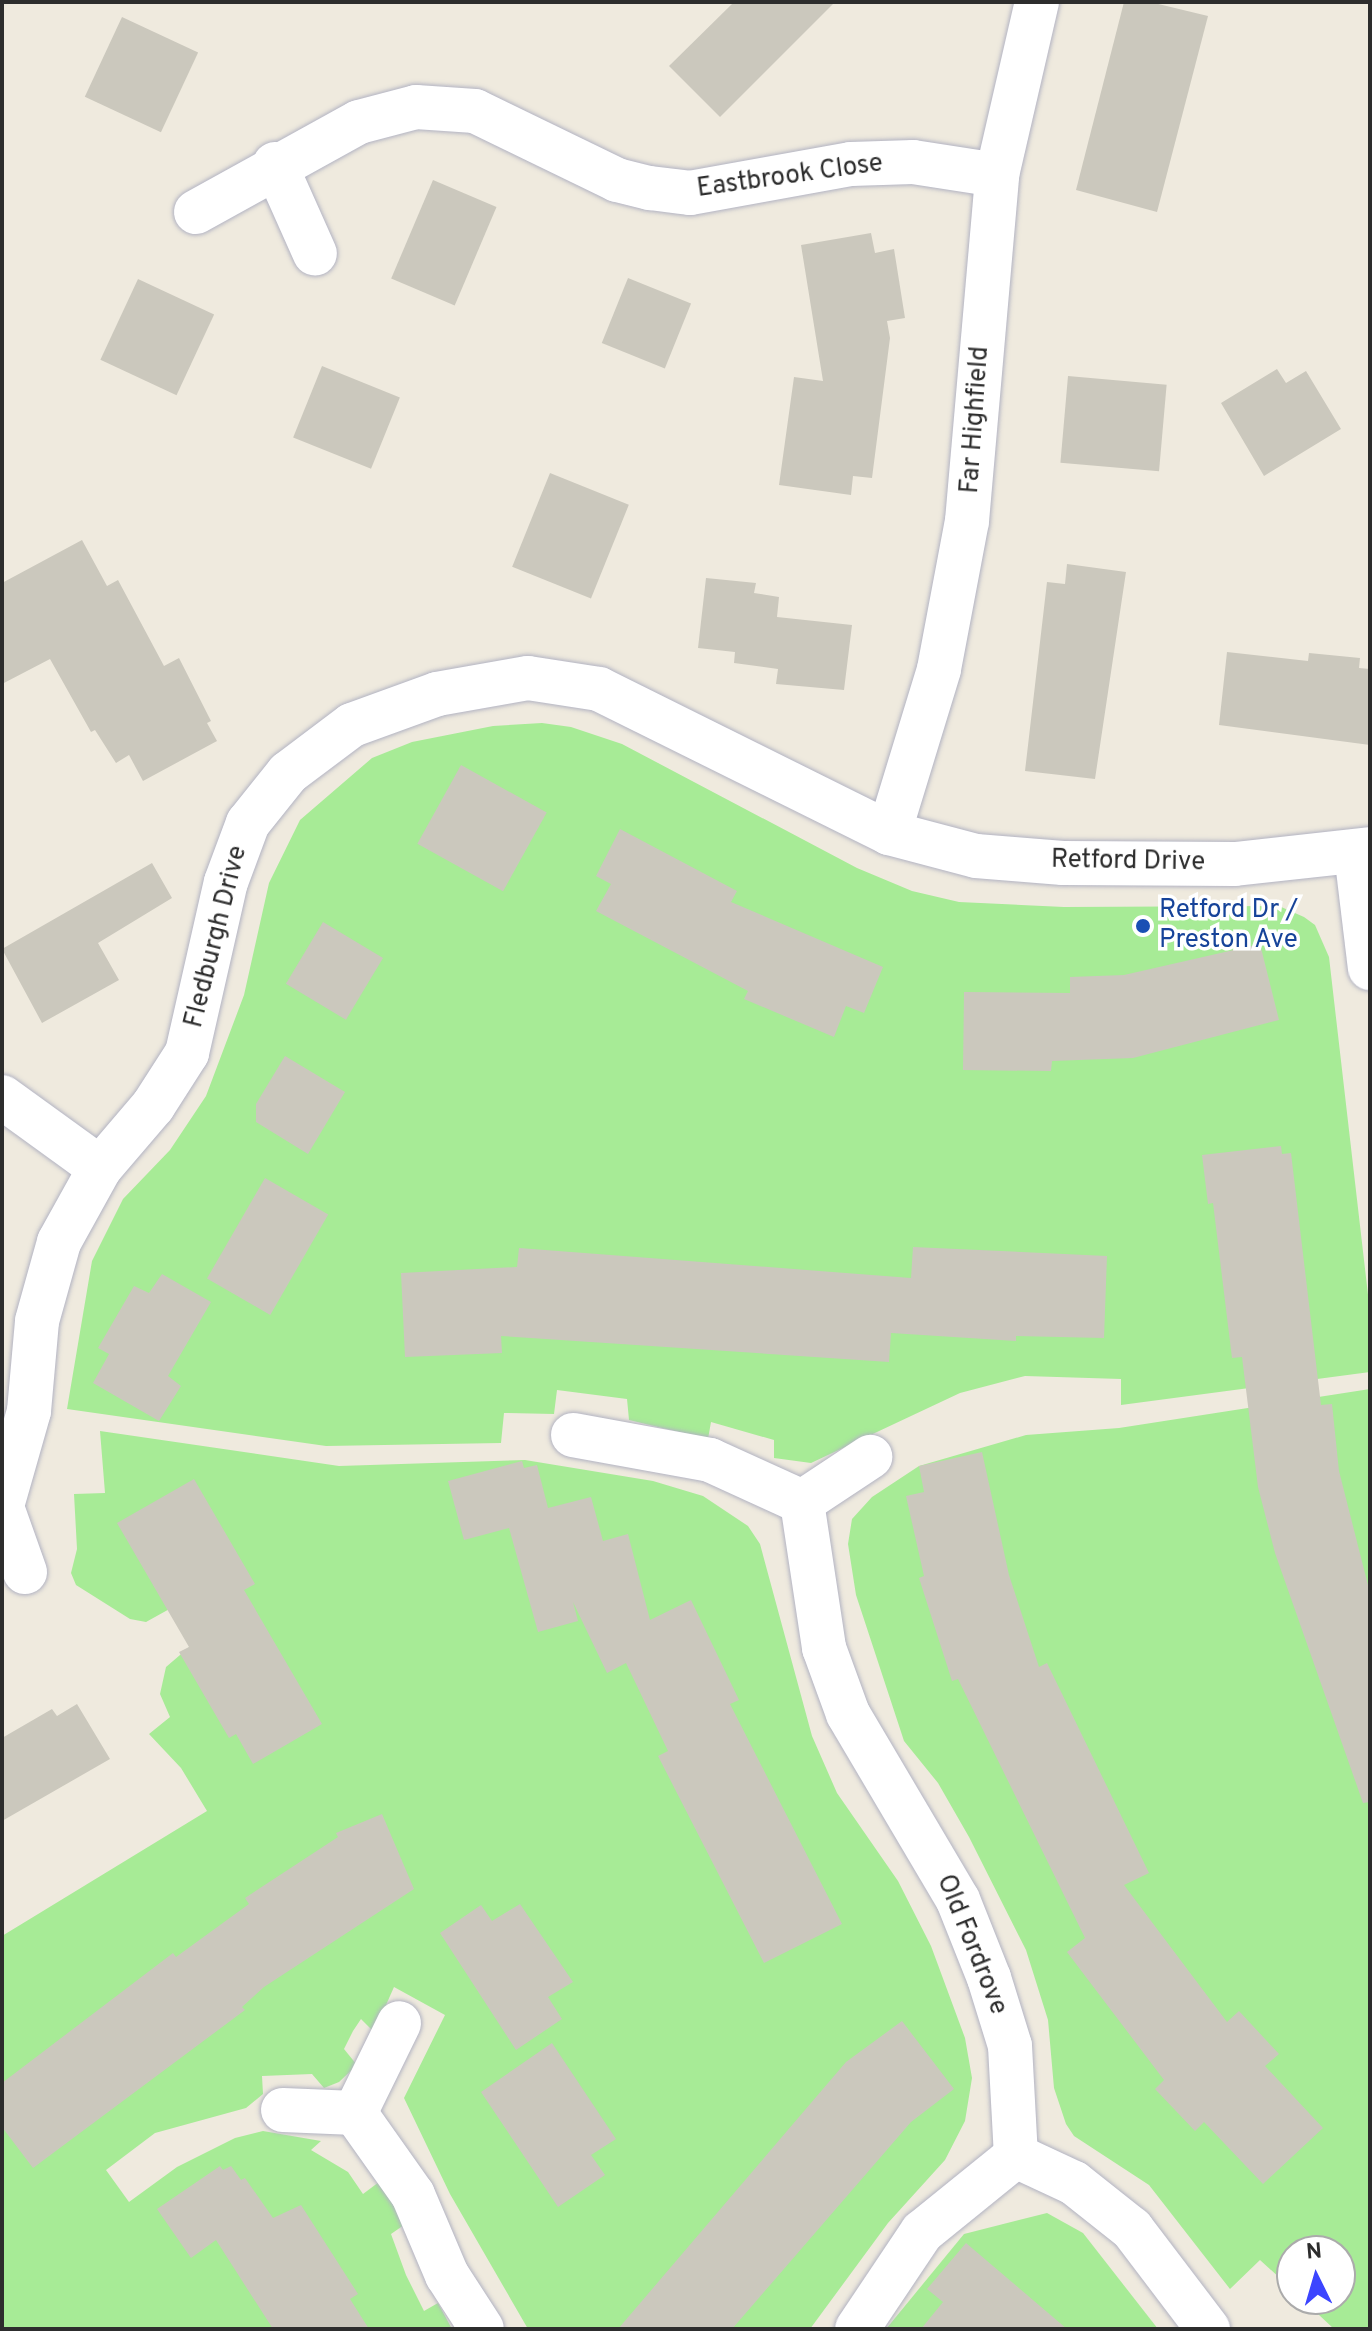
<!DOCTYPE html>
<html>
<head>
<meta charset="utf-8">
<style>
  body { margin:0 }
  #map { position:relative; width:1372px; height:2331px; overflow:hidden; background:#efeade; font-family:Overpass,sans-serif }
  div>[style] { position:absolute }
  .green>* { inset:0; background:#a7eb96 }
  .building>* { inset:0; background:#cbc8bd; transform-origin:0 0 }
  .roads { filter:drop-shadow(0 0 2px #b2b3c2) drop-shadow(0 0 2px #b2b3c2) }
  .street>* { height:44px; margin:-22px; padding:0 22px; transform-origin:22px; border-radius:22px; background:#fff }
  .dots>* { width:22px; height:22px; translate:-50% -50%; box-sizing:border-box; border:4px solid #fff; border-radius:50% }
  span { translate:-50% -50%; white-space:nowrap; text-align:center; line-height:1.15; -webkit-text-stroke:7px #fff; paint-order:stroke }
  .street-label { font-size:26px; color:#2d2d2d }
  .transit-label { font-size:26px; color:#164399 }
  .left { translate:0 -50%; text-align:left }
  .frame { position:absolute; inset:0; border:4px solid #2d2d2d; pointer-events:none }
  .north { position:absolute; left:1276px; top:2235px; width:80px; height:80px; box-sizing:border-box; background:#fff; border:2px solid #ababab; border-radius:50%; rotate:355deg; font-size:22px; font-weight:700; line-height:32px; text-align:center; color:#2d2d2d }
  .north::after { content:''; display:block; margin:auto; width:28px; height:36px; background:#3c45ff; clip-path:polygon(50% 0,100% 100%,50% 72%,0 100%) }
</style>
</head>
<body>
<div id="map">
  <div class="green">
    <i style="clip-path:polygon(542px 723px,571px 727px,622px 744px,857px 868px,912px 891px,959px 902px,1064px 907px,1279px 906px,1304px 917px,1315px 925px,1329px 957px,1370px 1312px,1370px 1372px,1121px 1405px,1121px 1379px,1025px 1376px,960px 1393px,811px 1463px,774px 1458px,774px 1440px,711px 1422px,708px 1439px,629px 1420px,627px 1399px,557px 1390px,554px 1414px,504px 1413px,501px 1443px,326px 1446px,67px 1409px,92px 1261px,123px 1199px,170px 1150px,206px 1096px,244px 995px,269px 883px,300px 820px,372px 758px,412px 742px,493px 726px)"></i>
    <i style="clip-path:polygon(1370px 1389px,1370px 2329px,1334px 2329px,1302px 2299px,1340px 2299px,1340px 2251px,1292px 2251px,1292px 2289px,1260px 2260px,1230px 2289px,1149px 2185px,1074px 2136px,1066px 2124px,1054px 2088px,1048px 2020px,1026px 1950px,969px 1837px,938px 1783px,904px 1741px,856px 1595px,848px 1544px,852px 1519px,872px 1497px,919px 1466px,1026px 1435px,1119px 1428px)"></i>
    <i style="clip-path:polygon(100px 1431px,339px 1466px,525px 1460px,653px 1481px,703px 1496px,748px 1526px,760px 1544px,812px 1736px,837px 1793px,898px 1881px,931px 1946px,965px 2038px,972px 2078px,965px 2121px,945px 2160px,888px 2223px,810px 2329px,528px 2329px,450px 2194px,404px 2098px,445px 2015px,394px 1987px,374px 2032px,361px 2019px,353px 2031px,344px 2049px,357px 2065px,339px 2082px,324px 2088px,312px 2074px,262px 2076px,263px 2094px,246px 2108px,155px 2133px,106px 2170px,129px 2202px,177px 2167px,235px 2138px,263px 2131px,321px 2141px,311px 2150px,348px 2172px,363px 2194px,379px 2182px,389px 2194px,404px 2225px,391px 2234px,406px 2275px,424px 2311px,438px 2303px,452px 2329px,2px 2329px,2px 1936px,207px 1811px,181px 1768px,149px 1734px,170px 1717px,160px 1694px,166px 1667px,194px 1643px,173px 1607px,146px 1622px,130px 1619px,76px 1585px,71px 1573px,77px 1549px,74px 1494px,105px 1493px)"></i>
    <i style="clip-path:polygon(1047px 2213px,1083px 2233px,1158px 2329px,886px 2329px,964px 2234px)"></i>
  </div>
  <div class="building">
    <i style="clip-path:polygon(734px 2px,835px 2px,720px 117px,669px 66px)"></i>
    <i style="clip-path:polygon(1124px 2px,1150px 2px,1208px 16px,1157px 212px,1076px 190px)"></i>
    <i style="left:122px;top:17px;width:84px;height:88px;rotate:25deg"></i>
    <i style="left:433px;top:180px;width:69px;height:107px;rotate:23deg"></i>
    <i style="clip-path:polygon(871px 233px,875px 253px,894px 249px,905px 318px,887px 321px,890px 338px,872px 478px,853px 476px,851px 495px,779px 485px,794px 377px,823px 381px,801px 245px)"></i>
    <i style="left:628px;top:278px;width:68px;height:70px;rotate:22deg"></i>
    <i style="left:138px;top:279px;width:84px;height:89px;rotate:25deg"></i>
    <i style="left:322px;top:366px;width:84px;height:77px;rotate:22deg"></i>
    <i style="clip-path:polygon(1277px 369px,1286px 383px,1306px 371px,1341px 429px,1264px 476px,1221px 403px)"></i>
    <i style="left:1068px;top:376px;width:99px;height:87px;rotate:5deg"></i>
    <i style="left:550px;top:473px;width:85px;height:101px;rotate:22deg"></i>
    <i style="clip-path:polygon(82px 540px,107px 586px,118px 580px,164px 666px,179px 658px,211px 721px,207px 723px,217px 741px,143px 781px,129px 755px,116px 763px,95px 730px,91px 732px,50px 659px,2px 684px,2px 583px)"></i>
    <i style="clip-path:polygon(1067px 564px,1126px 572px,1095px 779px,1025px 771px,1047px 582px,1065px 584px)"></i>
    <i style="clip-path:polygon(706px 578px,756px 583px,754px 593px,779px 597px,777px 617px,852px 625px,844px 690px,776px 684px,778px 669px,734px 663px,735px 652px,698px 648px)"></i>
    <i style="clip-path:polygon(1227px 652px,1308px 661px,1309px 653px,1360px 658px,1359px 668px,1370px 669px,1370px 745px,1219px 725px)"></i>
    <i style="left:461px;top:765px;width:98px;height:90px;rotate:29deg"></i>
    <i style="clip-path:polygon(620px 829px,737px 891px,731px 902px,883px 967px,864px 1013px,846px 1006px,834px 1037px,744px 999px,748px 991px,596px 911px,611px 884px,596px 876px)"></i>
    <i style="clip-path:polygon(152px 863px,172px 898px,98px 943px,119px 980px,42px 1023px,2px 949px)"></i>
    <i style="left:323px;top:922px;width:70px;height:72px;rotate:31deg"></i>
    <i style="clip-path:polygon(1260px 944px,1279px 1020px,1133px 1058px,1052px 1061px,1051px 1071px,963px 1070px,964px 992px,1070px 993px,1070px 977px,1124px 975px)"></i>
    <i style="clip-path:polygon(285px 1056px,345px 1092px,308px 1154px,256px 1122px,256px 1104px)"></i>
    <i style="clip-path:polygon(1281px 1146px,1282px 1154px,1291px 1153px,1321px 1405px,1332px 1404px,1339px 1471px,1370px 1593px,1370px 1802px,1363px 1803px,1275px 1553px,1258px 1487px,1242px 1357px,1232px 1358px,1213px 1203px,1208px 1204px,1202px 1155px)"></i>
    <i style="left:265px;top:1178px;width:73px;height:116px;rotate:30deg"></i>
    <i style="clip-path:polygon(913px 1247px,1107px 1256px,1104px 1338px,1016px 1336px,1016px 1341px,891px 1333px,889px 1362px,501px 1336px,502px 1353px,405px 1357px,401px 1273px,517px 1267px,519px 1248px,911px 1278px)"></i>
    <i style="clip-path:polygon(162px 1274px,211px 1302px,168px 1376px,181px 1386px,159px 1421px,93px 1383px,109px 1354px,98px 1348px,134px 1286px,149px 1293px)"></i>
    <i style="clip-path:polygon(982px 1452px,1009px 1575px,1039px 1667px,1047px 1663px,1149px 1873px,1124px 1885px,1227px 2022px,1239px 2011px,1279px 2054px,1265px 2066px,1323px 2128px,1263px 2184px,1204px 2122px,1195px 2131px,1155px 2089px,1164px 2080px,1067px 1952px,1085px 1938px,958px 1679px,952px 1681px,919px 1578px,924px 1576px,906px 1496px,924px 1492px,919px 1466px)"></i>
    <i style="clip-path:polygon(522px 1461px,524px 1468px,537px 1465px,548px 1508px,591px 1497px,603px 1541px,628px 1534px,650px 1620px,691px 1600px,739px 1700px,730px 1704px,842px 1924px,764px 1963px,658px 1756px,668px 1751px,626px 1663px,607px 1673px,573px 1602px,578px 1621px,538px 1632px,509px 1528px,464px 1540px,448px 1481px)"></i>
    <i style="clip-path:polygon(194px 1479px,255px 1584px,244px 1590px,322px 1724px,253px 1764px,236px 1734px,229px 1738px,179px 1652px,189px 1647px,117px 1523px)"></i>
    <i style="clip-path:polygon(77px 1704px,110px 1759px,2px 1821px,2px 1738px,52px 1709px,57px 1716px)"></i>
    <i style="clip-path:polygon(382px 1814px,414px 1889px,264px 1987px,242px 2007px,245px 2010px,33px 2168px,2px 2127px,2px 2083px,173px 1953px,176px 1957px,249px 1904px,245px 1898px,338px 1837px,336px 1833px)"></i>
    <i style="clip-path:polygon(520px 1904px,573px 1982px,548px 1997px,562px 2019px,516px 2050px,440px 1933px,481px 1905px,492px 1921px)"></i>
    <i style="clip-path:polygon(902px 2021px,954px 2089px,911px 2122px,732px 2329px,618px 2329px,846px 2062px)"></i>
    <i style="clip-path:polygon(552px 2043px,616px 2139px,591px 2155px,605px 2175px,558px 2207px,481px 2092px)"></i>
    <i style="clip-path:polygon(220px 2166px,223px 2170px,231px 2166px,241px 2180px,245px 2178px,273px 2218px,301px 2205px,358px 2294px,350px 2299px,369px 2329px,273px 2329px,216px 2240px,191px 2258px,157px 2209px)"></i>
    <i style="clip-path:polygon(966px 2243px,1067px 2329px,921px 2329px,943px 2302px,927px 2289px)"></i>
  </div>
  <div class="roads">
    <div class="street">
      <i style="left:275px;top:164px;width:98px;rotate:66deg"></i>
      <i style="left:196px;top:212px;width:186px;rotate:-28.9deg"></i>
      <i style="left:359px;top:122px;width:59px;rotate:-14.7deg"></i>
      <i style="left:416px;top:107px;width:59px;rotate:3.9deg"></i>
      <i style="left:475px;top:111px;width:158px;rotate:25.9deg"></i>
      <i style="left:617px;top:180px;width:34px;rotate:14deg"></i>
      <i style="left:650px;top:188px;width:40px;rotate:7.1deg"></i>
      <i style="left:690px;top:193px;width:164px;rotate:-10.2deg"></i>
      <i style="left:851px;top:164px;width:62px;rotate:-1.8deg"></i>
      <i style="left:913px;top:162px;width:85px;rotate:8.8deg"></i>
      <i style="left:889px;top:833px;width:171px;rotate:-73deg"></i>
      <i style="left:939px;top:669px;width:151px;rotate:-79.3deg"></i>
      <i style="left:967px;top:521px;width:347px;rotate:-85deg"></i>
      <i style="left:997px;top:175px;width:178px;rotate:-77deg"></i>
      <i style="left:1356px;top:853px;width:116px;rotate:83.1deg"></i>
      <i style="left:2px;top:1097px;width:121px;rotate:35.9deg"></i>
      <i style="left:573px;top:1435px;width:139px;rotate:10.3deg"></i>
      <i style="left:710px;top:1460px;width:101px;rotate:24.5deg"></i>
      <i style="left:802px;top:1502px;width:82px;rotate:-33.5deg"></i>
      <i style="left:802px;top:1502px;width:148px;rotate:81.4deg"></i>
      <i style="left:824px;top:1648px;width:70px;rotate:70deg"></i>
      <i style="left:848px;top:1714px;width:216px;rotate:59.4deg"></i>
      <i style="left:958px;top:1900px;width:84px;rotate:68.3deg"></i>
      <i style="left:989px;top:1978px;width:71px;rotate:72.8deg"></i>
      <i style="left:1010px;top:2046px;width:110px;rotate:86.9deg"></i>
      <i style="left:1016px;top:2156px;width:64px;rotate:25deg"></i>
      <i style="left:1074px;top:2183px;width:74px;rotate:38.4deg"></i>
      <i style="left:1132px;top:2229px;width:126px;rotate:52.8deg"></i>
      <i style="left:2px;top:1506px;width:99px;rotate:-74.1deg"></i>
      <i style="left:29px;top:1411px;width:90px;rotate:-84.9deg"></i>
      <i style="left:37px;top:1321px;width:82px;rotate:-74.4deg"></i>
      <i style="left:59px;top:1242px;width:85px;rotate:-61deg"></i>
      <i style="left:100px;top:1168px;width:82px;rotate:-49.5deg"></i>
      <i style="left:153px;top:1106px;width:63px;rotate:-57.3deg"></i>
      <i style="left:187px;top:1053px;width:175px;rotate:-77.2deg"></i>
      <i style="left:226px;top:882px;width:63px;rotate:-69.6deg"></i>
      <i style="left:248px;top:823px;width:64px;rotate:-51.3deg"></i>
      <i style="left:288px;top:773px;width:80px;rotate:-36.9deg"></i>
      <i style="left:352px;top:725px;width:90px;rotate:-20deg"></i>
      <i style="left:437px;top:694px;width:92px;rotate:-10deg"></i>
      <i style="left:528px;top:678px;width:72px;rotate:8.8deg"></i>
      <i style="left:599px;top:689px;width:324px;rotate:26.4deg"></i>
      <i style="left:889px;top:833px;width:90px;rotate:14.8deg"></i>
      <i style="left:976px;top:856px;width:87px;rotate:4.6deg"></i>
      <i style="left:1063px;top:863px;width:172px;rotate:0.3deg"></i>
      <i style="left:1235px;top:864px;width:136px;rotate:-6.3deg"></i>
      <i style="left:2px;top:1507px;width:69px;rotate:70.5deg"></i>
      <i style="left:283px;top:2110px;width:72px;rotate:2.4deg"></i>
      <i style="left:355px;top:2113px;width:100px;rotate:-63.9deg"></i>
      <i style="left:355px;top:2113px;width:100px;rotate:54.7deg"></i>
      <i style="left:413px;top:2195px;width:87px;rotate:67deg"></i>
      <i style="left:447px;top:2275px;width:64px;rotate:57.1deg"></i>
      <i style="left:857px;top:2329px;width:117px;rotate:-56.2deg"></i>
      <i style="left:922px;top:2232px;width:121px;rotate:-39deg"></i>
    </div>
  </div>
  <div class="dots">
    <i style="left:1143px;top:926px;background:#1a4fb4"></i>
  </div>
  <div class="street-label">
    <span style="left:790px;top:177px;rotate:-8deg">Eastbrook Close</span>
    <span style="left:976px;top:420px;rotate:-86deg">Far Highfield</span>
    <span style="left:1128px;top:862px;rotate:1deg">Retford Drive</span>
    <span style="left:217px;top:937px;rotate:-76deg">Fledburgh Drive</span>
    <span style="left:971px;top:1945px;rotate:68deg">Old Fordrove</span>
  </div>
  <div class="transit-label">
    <span class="left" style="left:1159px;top:926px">Retford Dr /<br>Preston Ave</span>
  </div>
  <div class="frame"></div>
  <div class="north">N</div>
</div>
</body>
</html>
